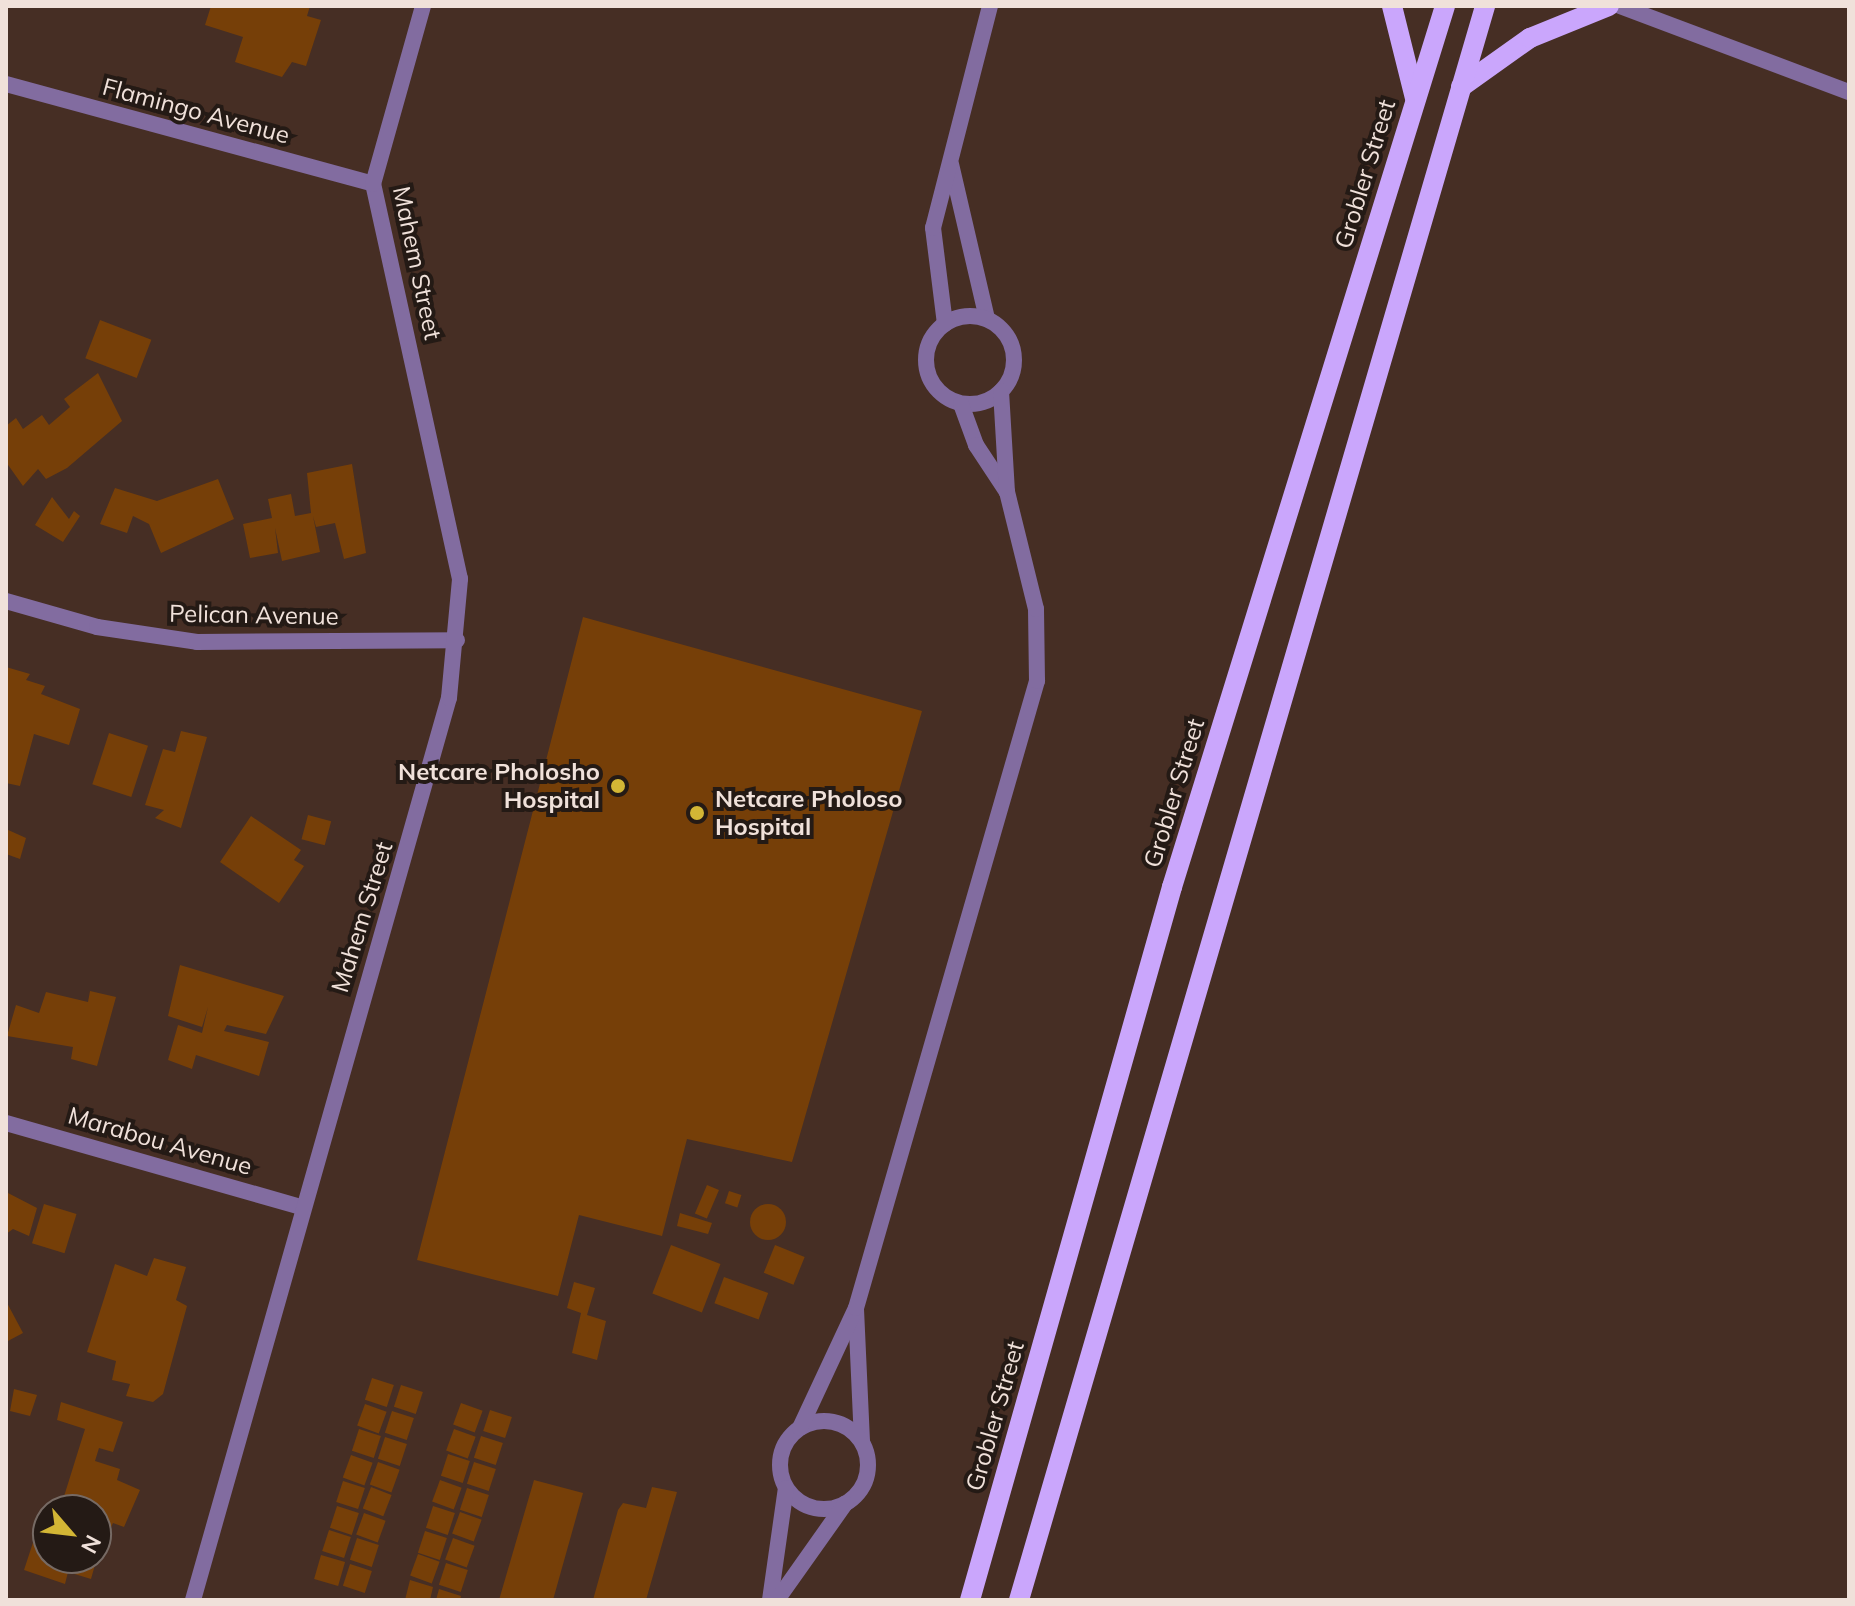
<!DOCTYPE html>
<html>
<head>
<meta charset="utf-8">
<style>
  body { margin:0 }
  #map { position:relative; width:1855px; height:1606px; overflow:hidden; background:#462e24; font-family:Mulish,sans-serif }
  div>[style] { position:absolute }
  .building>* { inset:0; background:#763f08; transform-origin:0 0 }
  .round { border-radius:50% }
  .lane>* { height:16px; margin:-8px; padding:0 8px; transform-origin:8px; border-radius:8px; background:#826ca0 }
  .lane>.ring { margin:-8px; padding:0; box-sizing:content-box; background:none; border:16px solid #826ca0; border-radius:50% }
  .street>* { height:16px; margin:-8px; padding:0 8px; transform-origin:8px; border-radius:8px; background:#826ca0 }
  .primary>* { height:20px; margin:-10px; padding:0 10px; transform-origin:10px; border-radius:10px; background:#caa6fc }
  .dots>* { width:22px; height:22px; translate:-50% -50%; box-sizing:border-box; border:4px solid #241a15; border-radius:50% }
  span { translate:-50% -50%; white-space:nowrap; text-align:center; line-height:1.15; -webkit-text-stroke:8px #241a15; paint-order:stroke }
  .street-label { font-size:24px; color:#f0e1da }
  .poi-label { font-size:24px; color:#f0e1da; font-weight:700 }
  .right { translate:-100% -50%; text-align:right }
  .left { translate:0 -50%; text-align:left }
  .frame { position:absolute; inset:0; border:8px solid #f0e1da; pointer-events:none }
  .north { position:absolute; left:32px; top:1494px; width:80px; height:80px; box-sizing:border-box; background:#241a15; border:2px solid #766a64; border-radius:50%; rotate:118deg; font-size:22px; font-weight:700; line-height:32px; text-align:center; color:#f0e1da }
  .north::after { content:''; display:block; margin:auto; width:28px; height:36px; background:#d3b635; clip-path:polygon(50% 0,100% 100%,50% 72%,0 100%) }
</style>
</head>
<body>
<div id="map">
  <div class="building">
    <i style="clip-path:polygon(211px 6px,310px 6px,307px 16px,321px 20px,306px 66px,292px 62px,282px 77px,235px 62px,243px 37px,205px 25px)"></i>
    <i style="left:100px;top:320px;width:55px;height:41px;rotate:21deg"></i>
    <i style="clip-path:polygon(98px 373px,122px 421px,67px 468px,46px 479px,38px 469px,23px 486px,6px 462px,6px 426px,16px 418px,23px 429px,42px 415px,49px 425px,70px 407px,64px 399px)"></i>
    <i style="clip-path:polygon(352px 464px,366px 553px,344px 559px,335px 523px,316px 527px,313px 516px,320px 552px,282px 561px,275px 528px,278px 553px,250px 558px,243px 524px,272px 518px,268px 499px,291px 494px,295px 516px,311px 513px,307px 473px)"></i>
    <i style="clip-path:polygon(218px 479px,234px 519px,161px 553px,149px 524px,133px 516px,127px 533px,100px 524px,115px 488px,157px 501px)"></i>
    <i style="clip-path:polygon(52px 497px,69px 519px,74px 511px,80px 516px,63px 542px,35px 525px)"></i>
    <i style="clip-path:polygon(583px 617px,922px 711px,792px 1162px,687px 1139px,662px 1236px,579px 1215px,558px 1296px,417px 1260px)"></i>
    <i style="clip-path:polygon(6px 667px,30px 674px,26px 680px,45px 686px,41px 694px,80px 709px,69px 745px,34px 734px,20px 786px,6px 783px)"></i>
    <i style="clip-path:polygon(181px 731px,207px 737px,181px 828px,155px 818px,164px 810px,145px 805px,163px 749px,175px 752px)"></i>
    <i style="left:109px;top:733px;width:41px;height:54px;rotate:18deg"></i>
    <i style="left:308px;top:815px;width:24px;height:25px;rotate:15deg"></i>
    <i style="clip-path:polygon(251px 816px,301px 850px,294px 860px,304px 866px,279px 903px,220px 862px)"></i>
    <i style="clip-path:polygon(6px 829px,26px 838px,20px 859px,6px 854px)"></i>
    <i style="clip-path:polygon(180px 965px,284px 996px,266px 1034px,227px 1025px,224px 1031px,269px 1042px,259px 1076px,196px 1055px,192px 1069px,168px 1060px,178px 1025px,202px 1033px,208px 1007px,202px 1027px,168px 1016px)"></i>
    <i style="clip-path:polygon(90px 991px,116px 997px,97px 1066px,71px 1059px,73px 1047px,7px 1036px,16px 1005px,39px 1013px,46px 992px,88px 1002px)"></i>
    <i style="left:707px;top:1185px;width:13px;height:31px;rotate:23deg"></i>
    <i style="left:729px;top:1191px;width:13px;height:13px;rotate:18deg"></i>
    <i style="clip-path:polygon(8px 1193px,37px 1208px,29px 1236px,13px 1229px,6px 1234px)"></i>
    <i class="round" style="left:750px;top:1204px;width:36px;height:36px"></i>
    <i style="left:44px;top:1204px;width:34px;height:41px;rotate:17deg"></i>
    <i style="clip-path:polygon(680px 1213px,712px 1223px,708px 1234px,677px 1226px)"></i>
    <i style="left:671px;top:1245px;width:53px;height:52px;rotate:21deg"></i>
    <i style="left:775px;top:1245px;width:32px;height:30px;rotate:22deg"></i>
    <i style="clip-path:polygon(154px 1258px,186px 1267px,176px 1300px,187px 1306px,163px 1394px,153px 1402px,126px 1396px,130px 1384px,112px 1380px,116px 1361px,87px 1352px,115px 1264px,147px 1276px)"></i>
    <i style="left:724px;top:1277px;width:47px;height:28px;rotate:20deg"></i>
    <i style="clip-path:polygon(574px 1282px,595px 1288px,587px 1315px,606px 1321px,597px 1360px,572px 1353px,581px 1313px,567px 1308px)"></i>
    <i style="clip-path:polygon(6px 1301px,23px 1333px,6px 1342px)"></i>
    <i style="left:372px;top:1378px;width:23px;height:23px;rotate:18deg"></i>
    <i style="left:401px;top:1385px;width:23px;height:23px;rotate:18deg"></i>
    <i style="clip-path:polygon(14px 1389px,37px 1395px,30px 1416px,10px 1411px)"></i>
    <i style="clip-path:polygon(61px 1402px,123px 1422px,113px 1452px,99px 1448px,95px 1461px,120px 1469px,117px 1480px,140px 1490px,124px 1527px,113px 1523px,97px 1558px,96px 1510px,61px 1506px,85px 1429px,57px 1420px)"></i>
    <i style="left:461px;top:1403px;width:23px;height:23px;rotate:20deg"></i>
    <i style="left:365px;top:1404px;width:23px;height:23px;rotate:20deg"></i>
    <i style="left:490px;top:1410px;width:23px;height:22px;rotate:18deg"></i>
    <i style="left:392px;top:1411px;width:23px;height:23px;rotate:18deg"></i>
    <i style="left:359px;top:1429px;width:23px;height:23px;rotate:18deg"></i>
    <i style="left:454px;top:1429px;width:23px;height:23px;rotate:20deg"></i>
    <i style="left:481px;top:1436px;width:23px;height:23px;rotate:18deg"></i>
    <i style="left:385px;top:1437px;width:23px;height:23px;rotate:18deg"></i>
    <i style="left:448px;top:1454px;width:23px;height:23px;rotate:18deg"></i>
    <i style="left:351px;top:1455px;width:23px;height:24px;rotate:20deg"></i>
    <i style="left:378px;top:1462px;width:23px;height:24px;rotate:20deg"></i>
    <i style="left:474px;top:1462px;width:23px;height:23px;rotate:18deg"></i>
    <i style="left:440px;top:1480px;width:23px;height:23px;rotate:20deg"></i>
    <i style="clip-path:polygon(534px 1480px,583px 1493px,553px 1600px,499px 1600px)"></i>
    <i style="left:343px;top:1481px;width:23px;height:22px;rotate:18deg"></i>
    <i style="left:371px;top:1487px;width:22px;height:23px;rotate:21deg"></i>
    <i style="clip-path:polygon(652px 1487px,677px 1492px,646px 1600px,593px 1600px,618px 1510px,623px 1503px,646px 1508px)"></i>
    <i style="left:467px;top:1488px;width:23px;height:23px;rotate:18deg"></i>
    <i style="left:337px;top:1506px;width:23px;height:23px;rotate:18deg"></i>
    <i style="left:433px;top:1506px;width:23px;height:23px;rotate:18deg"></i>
    <i style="left:460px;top:1512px;width:23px;height:23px;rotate:20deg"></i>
    <i style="left:364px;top:1513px;width:23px;height:23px;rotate:20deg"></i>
    <i style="clip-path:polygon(41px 1518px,48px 1520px,48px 1558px,97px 1558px,91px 1579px,68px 1572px,65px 1584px,24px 1570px)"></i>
    <i style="left:329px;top:1530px;width:23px;height:22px;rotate:18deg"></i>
    <i style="left:425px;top:1531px;width:23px;height:23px;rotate:18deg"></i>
    <i style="left:357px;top:1538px;width:23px;height:23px;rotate:18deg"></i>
    <i style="left:453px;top:1538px;width:23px;height:23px;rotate:20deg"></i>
    <i style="left:418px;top:1554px;width:23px;height:23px;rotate:20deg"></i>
    <i style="left:321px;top:1555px;width:25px;height:25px;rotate:16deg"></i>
    <i style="left:446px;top:1563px;width:23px;height:23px;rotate:18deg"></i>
    <i style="left:350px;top:1564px;width:23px;height:23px;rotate:18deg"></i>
    <i style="clip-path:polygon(410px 1580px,433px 1587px,430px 1600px,405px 1600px)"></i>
    <i style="clip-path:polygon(439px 1589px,461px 1596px,460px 1600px,436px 1600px)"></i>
  </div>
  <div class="lane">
    <i style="left:951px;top:164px;width:159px;rotate:76.9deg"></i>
    <i class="ring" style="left:926px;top:316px;width:72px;height:72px"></i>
    <i style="left:945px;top:324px;width:97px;rotate:-97.1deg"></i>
    <i style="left:933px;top:228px;width:229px;rotate:-75.6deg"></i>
    <i style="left:961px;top:404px;width:44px;rotate:69.9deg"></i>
    <i style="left:976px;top:445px;width:56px;rotate:56.6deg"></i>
    <i style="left:856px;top:1309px;width:133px;rotate:87.4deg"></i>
    <i class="ring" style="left:780px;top:1421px;width:72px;height:72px"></i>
    <i style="left:800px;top:1428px;width:132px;rotate:-65deg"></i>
    <i style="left:856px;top:1308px;width:653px;rotate:-73.9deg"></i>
    <i style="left:1037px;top:681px;width:72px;rotate:-90.8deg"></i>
    <i style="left:1036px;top:609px;width:121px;rotate:-103.9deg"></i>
    <i style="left:1007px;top:492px;width:101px;rotate:-93.4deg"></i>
    <i style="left:770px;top:1600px;width:113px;rotate:-81.9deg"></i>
    <i style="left:777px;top:1600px;width:118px;rotate:-54.7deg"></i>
  </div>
  <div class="street">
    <i style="left:1620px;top:6px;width:245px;rotate:20.6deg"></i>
    <i style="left:6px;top:84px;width:380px;rotate:15.2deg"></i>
    <i style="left:6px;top:601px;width:95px;rotate:15.9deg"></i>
    <i style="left:97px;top:627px;width:101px;rotate:8.5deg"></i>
    <i style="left:197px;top:642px;width:260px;rotate:-0.4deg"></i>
    <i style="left:6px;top:1123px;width:307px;rotate:15.9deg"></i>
    <i style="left:193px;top:1600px;width:938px;rotate:-74.16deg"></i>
    <i style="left:449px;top:698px;width:120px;rotate:-84.7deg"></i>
    <i style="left:460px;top:579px;width:404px;rotate:-102.4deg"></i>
    <i style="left:373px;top:184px;width:185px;rotate:-74.3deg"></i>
  </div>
  <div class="primary">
    <i style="left:1392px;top:6px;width:95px;rotate:76deg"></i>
    <i style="left:1461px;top:87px;width:85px;rotate:-35.4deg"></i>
    <i style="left:1530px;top:38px;width:85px;rotate:-22.1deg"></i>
    <i style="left:970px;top:1600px;width:741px;rotate:-74.18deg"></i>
    <i style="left:1172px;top:887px;width:922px;rotate:-72.78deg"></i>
    <i style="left:1019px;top:1600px;width:1661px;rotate:-73.7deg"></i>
  </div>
  <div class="dots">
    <i style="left:618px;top:786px;background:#d3b635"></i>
    <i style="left:697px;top:813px;background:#d3b635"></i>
  </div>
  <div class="street-label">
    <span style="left:196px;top:111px;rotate:15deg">Flamingo Avenue</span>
    <span style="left:1365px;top:174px;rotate:-73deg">Grobler Street</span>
    <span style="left:417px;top:263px;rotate:78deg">Mahem Street</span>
    <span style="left:254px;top:615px;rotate:1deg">Pelican Avenue</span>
    <span style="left:1174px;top:793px;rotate:-73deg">Grobler Street</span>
    <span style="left:362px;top:917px;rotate:-73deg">Mahem Street</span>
    <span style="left:160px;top:1141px;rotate:16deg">Marabou Avenue</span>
    <span style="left:995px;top:1416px;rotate:-74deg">Grobler Street</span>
  </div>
  <div class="poi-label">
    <span class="right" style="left:600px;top:786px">Netcare Pholosho<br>Hospital</span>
    <span class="left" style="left:715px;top:813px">Netcare Pholoso<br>Hospital</span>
  </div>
  <div class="frame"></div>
  <div class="north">N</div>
</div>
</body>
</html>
